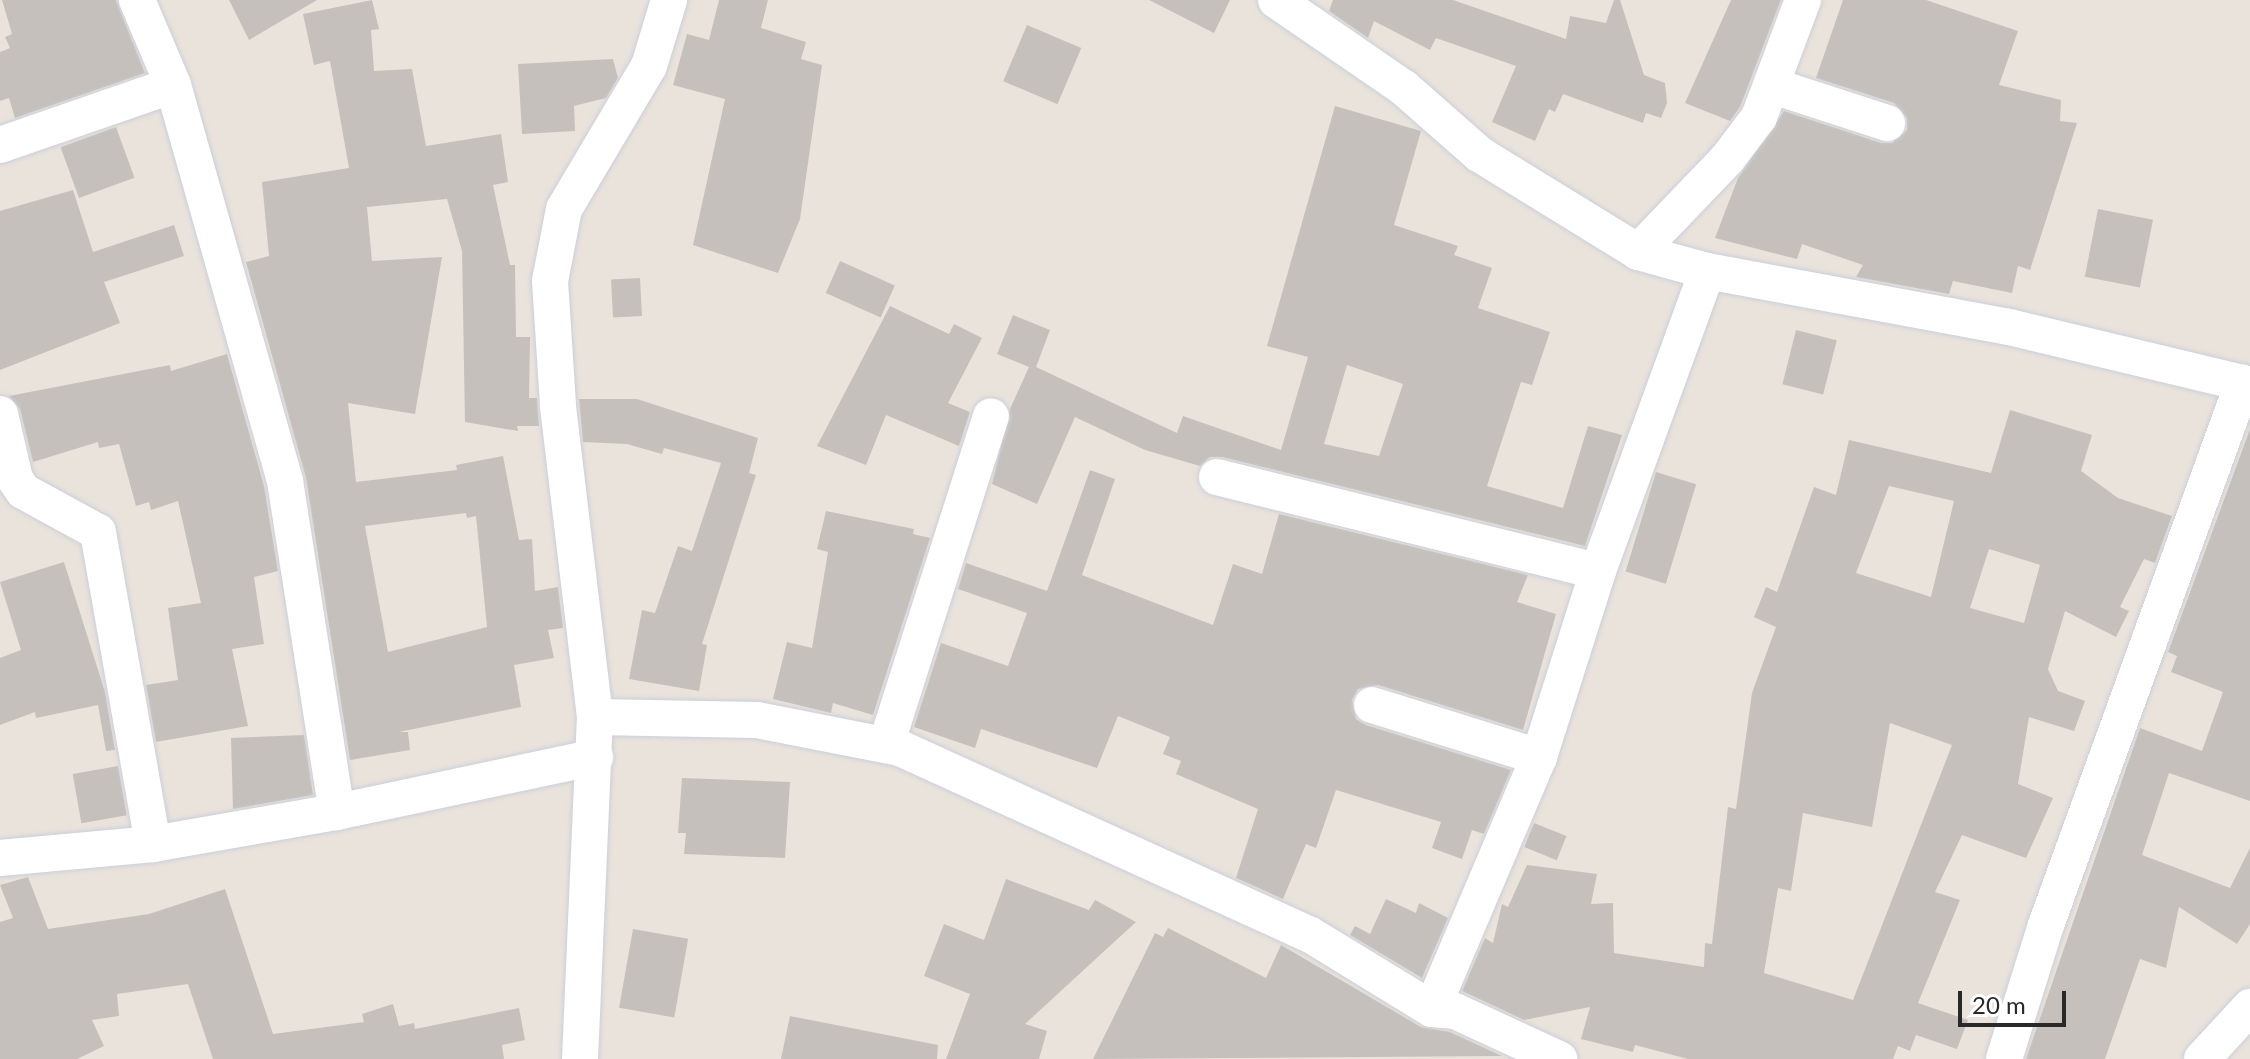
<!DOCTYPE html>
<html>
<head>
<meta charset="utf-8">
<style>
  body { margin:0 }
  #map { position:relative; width:2250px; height:1059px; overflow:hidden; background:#eae3dc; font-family:Lato,sans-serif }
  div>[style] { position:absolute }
  .building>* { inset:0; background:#c5c0bc; transform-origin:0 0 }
  .roads { filter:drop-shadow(0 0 2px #cbcfd9) drop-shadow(0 0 2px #cbcfd9) }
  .minor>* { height:36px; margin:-18px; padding:0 18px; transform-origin:18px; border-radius:18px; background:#fff }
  span { translate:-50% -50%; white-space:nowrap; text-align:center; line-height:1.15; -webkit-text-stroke:6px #fff; paint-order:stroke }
  .scale { position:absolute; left:1958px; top:991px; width:108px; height:36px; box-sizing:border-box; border:4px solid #292929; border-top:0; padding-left:10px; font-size:24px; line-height:28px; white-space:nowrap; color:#292929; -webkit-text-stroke:6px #fff; paint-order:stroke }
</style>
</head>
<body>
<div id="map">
  <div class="building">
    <i style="clip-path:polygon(2px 0,116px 0,145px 73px,15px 118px,9px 98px,0 101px,0 52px,10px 48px,5px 37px,12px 34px)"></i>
    <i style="clip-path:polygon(229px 0,317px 0,249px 40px)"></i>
    <i style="clip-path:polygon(evenodd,372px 0,379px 29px,371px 30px,374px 71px,412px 69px,426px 146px,501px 134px,508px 182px,493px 185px,510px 265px,515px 265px,516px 337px,530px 337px,529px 398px,537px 398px,539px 426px,517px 426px,518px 431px,465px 422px,462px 251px,447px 199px,367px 207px,372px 261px,442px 257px,415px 414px,348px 403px,356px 482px,457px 470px,456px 465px,503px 456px,519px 540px,532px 539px,535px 591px,558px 587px,563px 628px,548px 630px,554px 658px,514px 665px,521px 707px,399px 732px,408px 732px,410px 750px,350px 760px,306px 478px,246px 262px,269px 256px,262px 182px,349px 168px,330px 61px,314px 65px,303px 14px,372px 0,466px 513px,467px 518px,476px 516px,487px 627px,388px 652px,365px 526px,466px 513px)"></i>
    <i style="clip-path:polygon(719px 0,768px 0,761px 28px,806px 42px,801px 59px,822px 65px,800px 219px,778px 273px,693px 245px,725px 99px,673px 85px,687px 34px,709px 40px)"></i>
    <i style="clip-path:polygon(1149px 0,1230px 0,1214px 33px)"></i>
    <i style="clip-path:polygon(1333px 0,1453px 0,1566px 39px,1570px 16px,1606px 23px,1614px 0,1620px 0,1644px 75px,1665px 83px,1667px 103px,1661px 118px,1646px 113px,1643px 123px,1563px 94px,1555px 112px,1549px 109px,1535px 141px,1492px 122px,1516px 66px,1436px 38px,1430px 50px,1374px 21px,1368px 38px,1329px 11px)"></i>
    <i style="clip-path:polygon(1731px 0,1781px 0,1740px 107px,1730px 121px,1685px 103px)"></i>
    <i style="clip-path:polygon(1843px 0,1926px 0,2018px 31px,1999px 85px,2061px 100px,2060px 121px,2077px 123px,2030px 270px,2018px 266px,2012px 293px,1953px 281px,1949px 294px,1856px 277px,1863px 265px,1802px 244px,1797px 259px,1715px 238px,1738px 178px,1784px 111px,1881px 143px,1892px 143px,1907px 130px,1907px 118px,1894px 103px,1816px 78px)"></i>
    <i style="left:1027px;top:25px;width:59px;height:61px;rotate:23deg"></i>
    <i style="clip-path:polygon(613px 59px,618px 78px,606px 98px,574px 106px,575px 131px,522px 134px,518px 64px)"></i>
    <i style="clip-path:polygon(evenodd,1335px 106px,1421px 131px,1394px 225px,1458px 246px,1454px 255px,1492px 268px,1478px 308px,1550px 332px,1532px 385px,1521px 382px,1487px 486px,1563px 508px,1588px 426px,1622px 435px,1585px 546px,1222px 457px,1210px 457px,1200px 466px,1145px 450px,1075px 417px,1037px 504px,992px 484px,1010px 409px,1029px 367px,997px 354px,1013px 315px,1050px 330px,1036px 367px,1177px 433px,1183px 416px,1281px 450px,1308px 357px,1267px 346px,1335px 106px,1347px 365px,1403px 384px,1379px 456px,1324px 444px,1347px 365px)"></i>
    <i style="left:116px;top:127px;width:54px;height:59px;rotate:70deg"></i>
    <i style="clip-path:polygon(73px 190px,93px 252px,174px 225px,184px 256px,104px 282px,120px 323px,0 370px,0 211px)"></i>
    <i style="left:2098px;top:209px;width:56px;height:69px;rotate:11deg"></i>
    <i style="left:840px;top:261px;width:60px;height:35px;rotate:24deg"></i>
    <i style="left:640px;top:278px;width:38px;height:29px;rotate:87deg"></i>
    <i style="clip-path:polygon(890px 306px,949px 334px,954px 324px,982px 338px,948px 403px,970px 412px,959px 446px,886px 415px,866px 465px,817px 446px)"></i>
    <i style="left:1796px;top:330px;width:42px;height:56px;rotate:14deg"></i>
    <i style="clip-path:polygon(227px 354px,264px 486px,278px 571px,254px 577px,264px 644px,232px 649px,248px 726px,156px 742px,146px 685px,178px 680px,168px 608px,201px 603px,178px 501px,151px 510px,149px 502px,136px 506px,119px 444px,99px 448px,98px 442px,33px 462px,20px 409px,9px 396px,170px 365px,171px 371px)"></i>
    <i style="clip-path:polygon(579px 399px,637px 399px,758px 438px,749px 473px,756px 475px,702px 644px,707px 645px,699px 691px,629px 679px,642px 610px,655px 613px,678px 546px,692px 551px,721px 463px,664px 448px,662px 454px,627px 444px,583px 442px)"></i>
    <i style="clip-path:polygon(evenodd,2010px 410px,2092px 435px,2081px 471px,2118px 498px,2172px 516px,2155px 563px,2144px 559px,2120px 607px,2129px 611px,2116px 637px,2065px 611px,2048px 669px,2058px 691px,2085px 701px,2074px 731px,2029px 717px,2018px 784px,2053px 798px,2026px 858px,1962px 835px,1935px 892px,1960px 900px,1918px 1003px,1968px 1020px,1957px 1049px,1916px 1035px,1910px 1051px,1898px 1046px,1893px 1059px,1688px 1059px,1635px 1045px,1633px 1052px,1581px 1039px,1590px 1007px,1524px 1020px,1462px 991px,1485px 938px,1493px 943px,1502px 904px,1508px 907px,1527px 865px,1597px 874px,1591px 904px,1613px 903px,1614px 953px,1704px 967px,1705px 943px,1712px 944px,1728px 807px,1736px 809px,1752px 693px,1776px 627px,1754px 617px,1766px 587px,1777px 592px,1814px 487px,1836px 495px,1849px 440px,1991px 473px,2010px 410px,1889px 486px,1954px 501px,1931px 597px,1856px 573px,1889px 486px,2010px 410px,1989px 549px,2040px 565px,2024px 623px,1970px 608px,1989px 549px,2010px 410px,1890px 723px,1952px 745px,1853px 1000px,1764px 973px,1778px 888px,1791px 891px,1803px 813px,1872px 827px,1890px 723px)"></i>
    <i style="clip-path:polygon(2250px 429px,2250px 801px,2169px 773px,2142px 855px,2230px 888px,2250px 848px,2250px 924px,2237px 944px,2179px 907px,2166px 968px,2140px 959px,2105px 1059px,2026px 1059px,2140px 728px,2202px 751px,2223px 692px,2171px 672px,2177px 656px,2168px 652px)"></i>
    <i style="clip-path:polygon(1090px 470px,1115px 479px,1082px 575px,1213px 625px,1233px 564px,1262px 574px,1279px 514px,1528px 575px,1517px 602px,1556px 614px,1523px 730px,1378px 685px,1358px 689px,1352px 700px,1356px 719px,1366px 725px,1511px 770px,1484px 834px,1472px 830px,1462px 859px,1432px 848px,1441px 822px,1336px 790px,1316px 848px,1306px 844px,1283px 899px,1236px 878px,1258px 809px,1176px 774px,1181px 761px,1163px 754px,1170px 737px,1118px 716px,1097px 768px,981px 729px,975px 748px,914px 727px,941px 643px,1008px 666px,1027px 613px,958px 589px,966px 563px,1047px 591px)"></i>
    <i style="left:1656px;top:472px;width:42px;height:104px;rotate:17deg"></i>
    <i style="clip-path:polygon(826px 511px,914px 529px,913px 534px,930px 538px,873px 715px,833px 703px,831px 713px,773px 699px,787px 642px,812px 648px,828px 552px,817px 549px)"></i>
    <i style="clip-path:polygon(64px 562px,105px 692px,115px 750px,106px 751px,98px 705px,36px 718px,35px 712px,0 725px,0 658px,21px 650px,0 582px)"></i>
    <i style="clip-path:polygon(304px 735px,313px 795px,233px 809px,231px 738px)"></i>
    <i style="left:118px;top:766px;width:50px;height:46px;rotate:80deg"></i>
    <i style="clip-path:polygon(682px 778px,790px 782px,785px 858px,684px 854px,686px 833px,678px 833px)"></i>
    <i style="left:1534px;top:823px;width:35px;height:26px;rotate:22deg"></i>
    <i style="clip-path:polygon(28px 877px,48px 929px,149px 914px,225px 889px,273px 1034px,364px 1022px,362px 1014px,393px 1004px,399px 1026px,414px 1023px,415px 1029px,519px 1008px,525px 1040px,502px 1045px,504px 1059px,213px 1059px,188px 984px,117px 994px,119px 1016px,92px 1020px,104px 1046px,77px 1059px,0 1059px,0 922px,13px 918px,0 885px)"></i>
    <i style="clip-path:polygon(1006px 879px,1089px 910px,1095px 900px,1136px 922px,1025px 1024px,1047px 1031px,1039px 1059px,946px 1059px,970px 994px,924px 976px,944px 924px,984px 940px)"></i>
    <i style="clip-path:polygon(1386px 899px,1416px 913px,1419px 903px,1448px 918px,1422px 978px,1350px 935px,1355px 926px,1370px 934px)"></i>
    <i style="clip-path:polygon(1168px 928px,1266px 978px,1281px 945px,1421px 1027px,1450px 1032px,1502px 1056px,1093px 1059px,1155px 933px,1163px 937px)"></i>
    <i style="left:633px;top:929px;width:56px;height:80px;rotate:10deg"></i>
    <i style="clip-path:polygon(790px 1016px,938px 1045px,937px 1059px,781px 1059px)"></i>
  </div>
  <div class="roads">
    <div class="minor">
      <i style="left:137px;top:0;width:92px;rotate:67deg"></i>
      <i style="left:1276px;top:0;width:155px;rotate:34.5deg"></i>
      <i style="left:1404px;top:88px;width:100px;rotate:41.3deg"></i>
      <i style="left:1479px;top:154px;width:187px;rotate:31.6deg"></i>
      <i style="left:1638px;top:252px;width:72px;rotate:15.4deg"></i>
      <i style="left:1707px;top:271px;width:307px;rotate:10.5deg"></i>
      <i style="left:2009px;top:327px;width:248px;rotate:13.5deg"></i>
      <i style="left:1773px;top:86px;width:120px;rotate:18deg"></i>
      <i style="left:0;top:145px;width:183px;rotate:-19.1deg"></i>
      <i style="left:173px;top:85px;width:412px;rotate:74.2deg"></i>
      <i style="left:285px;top:481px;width:335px;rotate:81.1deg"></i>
      <i style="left:1638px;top:252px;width:130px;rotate:-46.2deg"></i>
      <i style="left:1728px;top:158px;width:51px;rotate:-52.9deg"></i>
      <i style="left:1759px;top:117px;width:125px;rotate:-69.4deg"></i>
      <i style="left:0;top:414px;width:67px;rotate:77deg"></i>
      <i style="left:15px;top:479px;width:14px;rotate:56deg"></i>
      <i style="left:23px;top:491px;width:85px;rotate:28.7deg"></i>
      <i style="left:98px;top:532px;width:317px;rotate:80deg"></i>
      <i style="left:1217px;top:477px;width:392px;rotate:13.9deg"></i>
      <i style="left:1372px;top:705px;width:175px;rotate:17.3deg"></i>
      <i style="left:595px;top:717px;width:162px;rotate:1.1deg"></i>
      <i style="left:757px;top:720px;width:146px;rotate:11.1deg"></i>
      <i style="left:900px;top:748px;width:449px;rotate:24.5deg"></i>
      <i style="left:1309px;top:934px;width:144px;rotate:31.4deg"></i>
      <i style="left:1432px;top:1009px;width:23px;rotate:5deg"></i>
      <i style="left:1455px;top:1011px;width:115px;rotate:24.8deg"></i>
      <i style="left:886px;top:745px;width:345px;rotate:-72.3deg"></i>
      <i style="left:0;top:858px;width:154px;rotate:-5.2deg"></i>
      <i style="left:153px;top:844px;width:187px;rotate:-9.9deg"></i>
      <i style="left:337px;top:812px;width:264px;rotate:-12deg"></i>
      <i style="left:1432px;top:1009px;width:274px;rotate:-67deg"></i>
      <i style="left:1539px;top:757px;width:195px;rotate:-72.4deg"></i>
      <i style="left:1598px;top:571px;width:319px;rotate:-70deg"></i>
      <i style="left:580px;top:1059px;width:342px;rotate:-87.5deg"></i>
      <i style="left:595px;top:717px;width:314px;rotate:-96.8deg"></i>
      <i style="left:558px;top:405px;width:124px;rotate:-93.7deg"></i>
      <i style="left:550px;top:281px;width:73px;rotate:-79deg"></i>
      <i style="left:564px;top:209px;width:166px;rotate:-59.3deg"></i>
      <i style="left:649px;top:66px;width:69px;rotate:-73.1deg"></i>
      <i style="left:2004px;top:1059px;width:140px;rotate:-72.6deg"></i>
      <i style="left:2046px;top:925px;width:577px;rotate:-70.03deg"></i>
      <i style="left:2202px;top:1059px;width:71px;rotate:-47.3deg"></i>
    </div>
  </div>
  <div class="scale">20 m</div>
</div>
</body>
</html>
